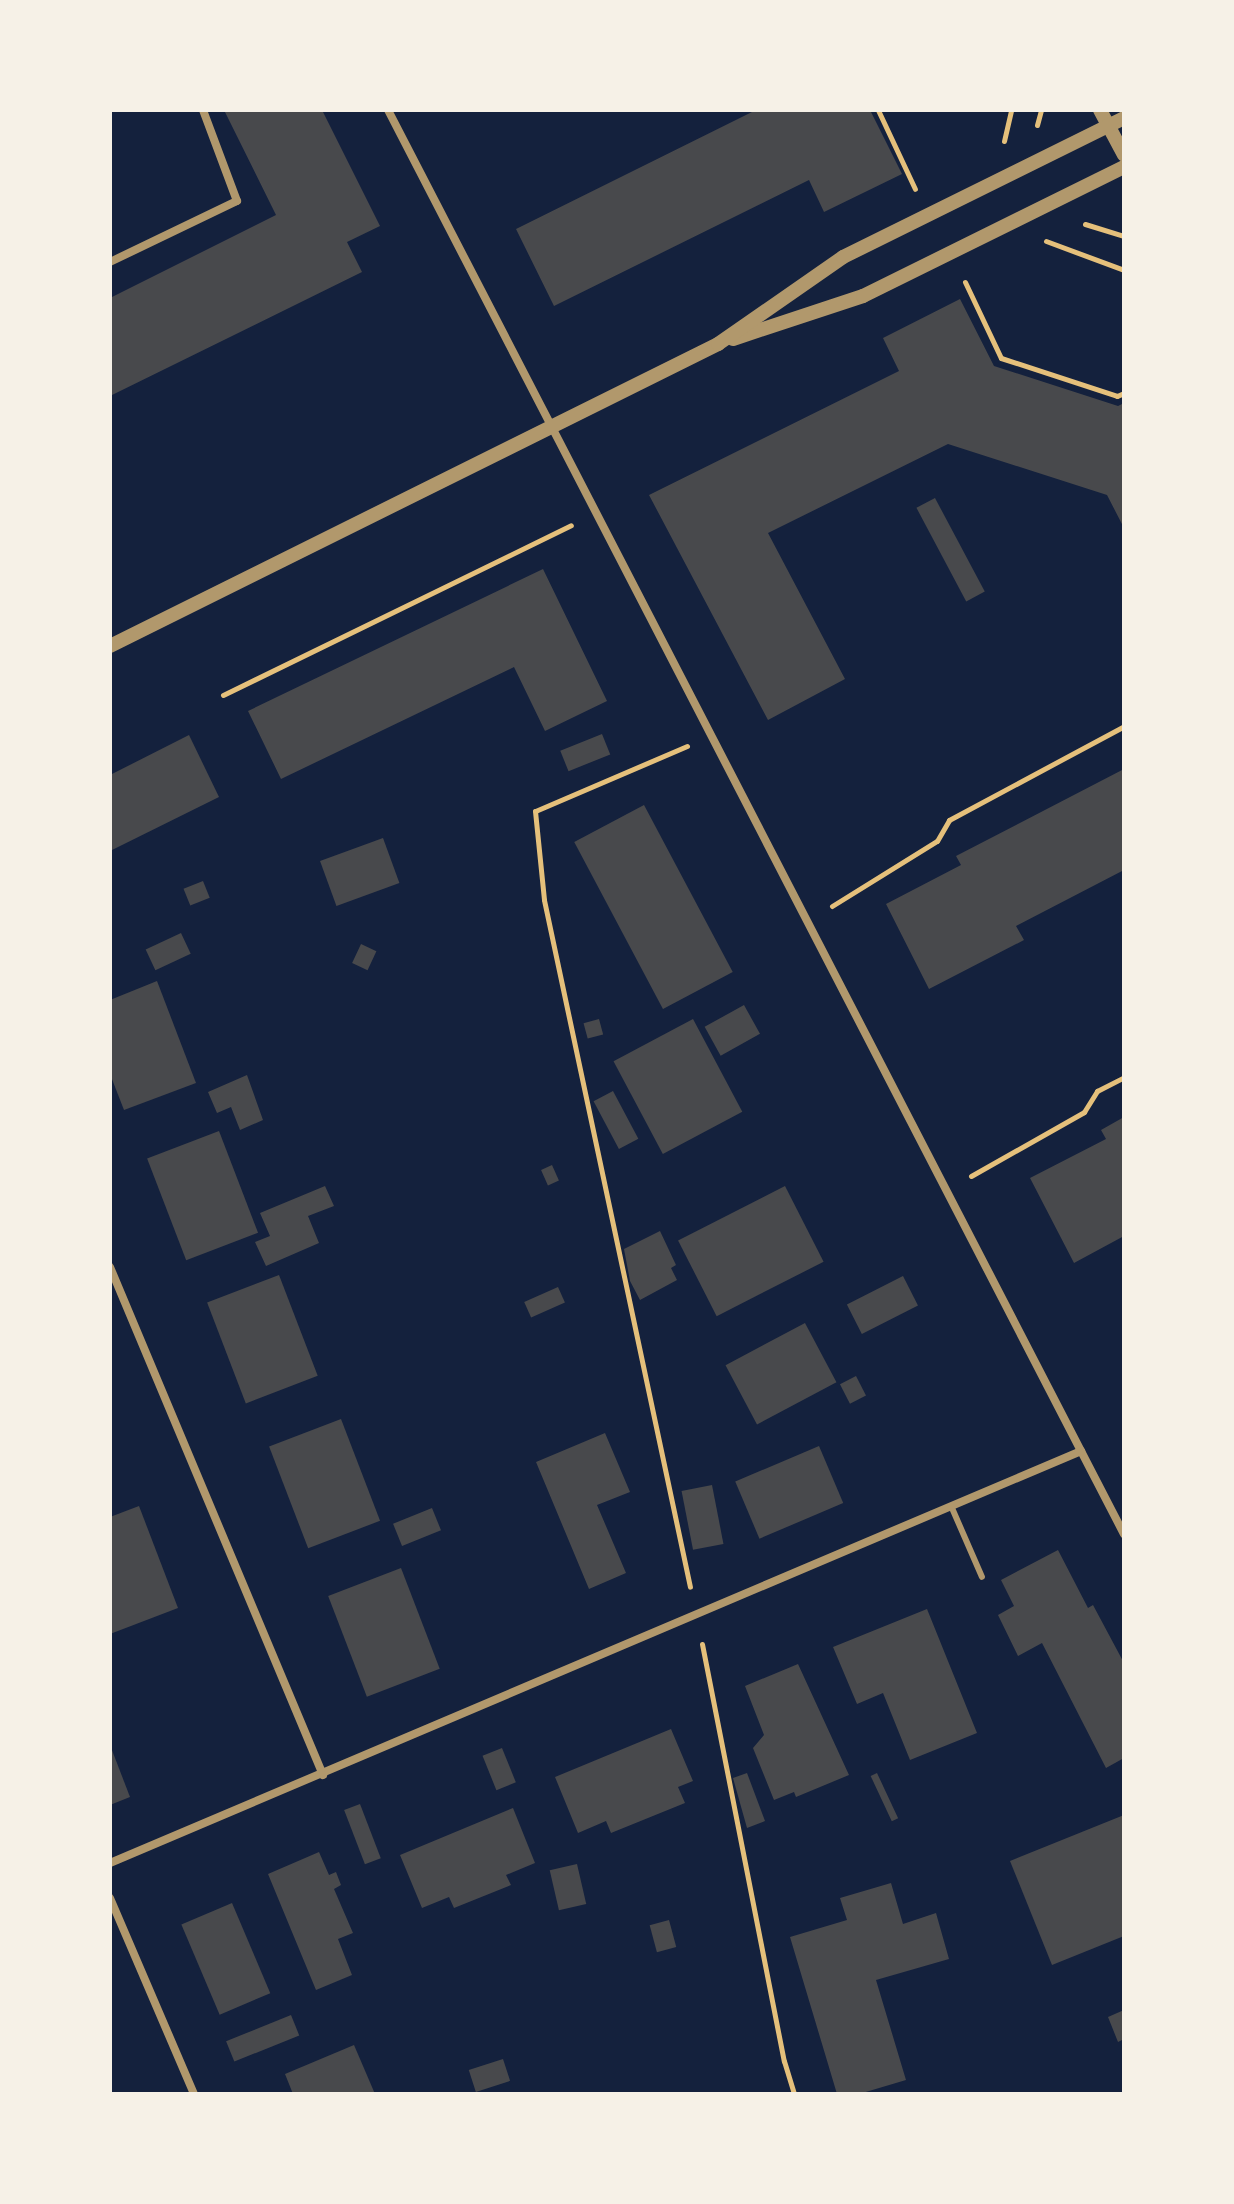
<!DOCTYPE html>
<html>
<head>
<meta charset="utf-8">
<style>
  body { margin:0 }
  #map { position:relative; width:1234px; height:2204px; overflow:hidden; background:#14213d; font-family:Overpass,sans-serif }
  div>[style] { position:absolute }
  .building>* { inset:0; background:#48494c; transform-origin:0 0 }
  .path>* { height:5px; margin:-2.5px; padding:0 2.5px; transform-origin:2.5px; border-radius:2.5px; background:#e5c07b }
  .service>* { height:6px; margin:-3px; padding:0 3px; transform-origin:3px; border-radius:3px; background:#b1986c }
  .minor>* { height:8px; margin:-4px; padding:0 4px; transform-origin:4px; border-radius:4px; background:#b1986c }
  .tertiary>* { height:14px; margin:-7px; padding:0 7px; transform-origin:7px; border-radius:7px; background:#b1986c }
  span { translate:-50% -50%; white-space:nowrap; text-align:center; line-height:1.15; -webkit-text-stroke:6px #f6f1e7; paint-order:stroke }
  .frame { position:absolute; inset:0; border:112px solid #f6f1e7; pointer-events:none }
</style>
</head>
<body>
<div id="map">
  <div class="building">
    <i style="clip-path:polygon(224px 110px,322px 110px,380px 226px,347px 242px,362px 272px,110px 396px,110px 298px,276px 215px)"></i>
    <i style="clip-path:polygon(756px 110px,870px 110px,902px 174px,824px 212px,809px 180px,554px 306px,516px 229px)"></i>
    <i style="clip-path:polygon(960px 299px,994px 366px,1118px 406px,1124px 403px,1124px 528px,1107px 495px,948px 444px,768px 533px,845px 679px,768px 720px,649px 495px,899px 371px,883px 338px)"></i>
    <i style="left:935px;top:498px;width:106px;height:21px;rotate:62deg"></i>
    <i style="clip-path:polygon(543px 569px,607px 701px,545px 731px,514px 667px,281px 779px,248px 711px)"></i>
    <i style="left:602px;top:734px;width:22px;height:45px;rotate:68deg"></i>
    <i style="clip-path:polygon(189px 735px,219px 797px,110px 851px,110px 775px)"></i>
    <i style="clip-path:polygon(1124px 769px,1124px 870px,1016px 926px,1024px 940px,929px 989px,886px 904px,961px 865px,956px 856px)"></i>
    <i style="left:644px;top:805px;width:189px;height:79px;rotate:62deg"></i>
    <i style="left:383px;top:838px;width:48px;height:67px;rotate:70deg"></i>
    <i style="left:203px;top:881px;width:18px;height:21px;rotate:68deg"></i>
    <i style="left:181px;top:933px;width:23px;height:39px;rotate:65deg"></i>
    <i style="left:361px;top:944px;width:17px;height:21px;rotate:25deg"></i>
    <i style="clip-path:polygon(157px 981px,196px 1083px,124px 1110px,110px 1074px,110px 1000px)"></i>
    <i style="left:744px;top:1005px;width:33px;height:45px;rotate:61deg"></i>
    <i style="left:599px;top:1019px;width:16px;height:16px;rotate:75deg"></i>
    <i style="left:693px;top:1019px;width:105px;height:90px;rotate:62deg"></i>
    <i style="clip-path:polygon(247px 1075px,263px 1120px,240px 1130px,231px 1107px,217px 1113px,208px 1092px)"></i>
    <i style="left:613px;top:1091px;width:54px;height:22px;rotate:62deg"></i>
    <i style="clip-path:polygon(1124px 1117px,1124px 1236px,1074px 1263px,1030px 1178px,1106px 1139px,1101px 1130px)"></i>
    <i style="left:219px;top:1131px;width:109px;height:77px;rotate:69deg"></i>
    <i style="left:552px;top:1165px;width:17px;height:12px;rotate:66deg"></i>
    <i style="clip-path:polygon(325px 1186px,334px 1206px,308px 1216px,319px 1243px,266px 1266px,255px 1242px,270px 1236px,260px 1213px)"></i>
    <i style="left:785px;top:1186px;width:85px;height:120px;rotate:63deg"></i>
    <i style="clip-path:polygon(660px 1231px,676px 1265px,671px 1268px,677px 1280px,640px 1300px,630px 1281px,624px 1249px)"></i>
    <i style="left:279px;top:1275px;width:108px;height:77px;rotate:69deg"></i>
    <i style="left:903px;top:1276px;width:33px;height:63px;rotate:63deg"></i>
    <i style="left:558px;top:1287px;width:17px;height:37px;rotate:66deg"></i>
    <i style="left:805px;top:1323px;width:67px;height:90px;rotate:62deg"></i>
    <i style="left:856px;top:1376px;width:22px;height:18px;rotate:63deg"></i>
    <i style="left:341px;top:1419px;width:109px;height:77px;rotate:69deg"></i>
    <i style="clip-path:polygon(605px 1433px,630px 1492px,597px 1505px,626px 1573px,589px 1589px,536px 1462px)"></i>
    <i style="left:819px;top:1446px;width:62px;height:91px;rotate:67deg"></i>
    <i style="left:712px;top:1485px;width:60px;height:31px;rotate:79deg"></i>
    <i style="clip-path:polygon(139px 1506px,178px 1608px,110px 1634px,110px 1517px)"></i>
    <i style="left:432px;top:1508px;width:24px;height:42px;rotate:68deg"></i>
    <i style="clip-path:polygon(1058px 1550px,1088px 1608px,1093px 1605px,1124px 1663px,1124px 1758px,1106px 1768px,1042px 1643px,1018px 1656px,998px 1615px,1014px 1606px,1001px 1580px)"></i>
    <i style="left:401px;top:1568px;width:108px;height:78px;rotate:69deg"></i>
    <i style="clip-path:polygon(927px 1609px,977px 1733px,910px 1760px,883px 1693px,857px 1704px,833px 1647px)"></i>
    <i style="clip-path:polygon(798px 1664px,849px 1775px,796px 1797px,794px 1792px,774px 1800px,753px 1748px,764px 1735px,745px 1686px)"></i>
    <i style="clip-path:polygon(671px 1729px,693px 1781px,678px 1787px,685px 1803px,611px 1833px,606px 1821px,578px 1833px,555px 1777px)"></i>
    <i style="clip-path:polygon(110px 1745px,130px 1797px,110px 1805px)"></i>
    <i style="left:502px;top:1748px;width:37px;height:21px;rotate:68deg"></i>
    <i style="clip-path:polygon(747px 1773px,765px 1821px,747px 1828px,733px 1778px)"></i>
    <i style="left:877px;top:1773px;width:50px;height:7px;rotate:65deg"></i>
    <i style="left:360px;top:1804px;width:58px;height:17px;rotate:69deg"></i>
    <i style="clip-path:polygon(513px 1808px,535px 1863px,506px 1875px,511px 1885px,454px 1908px,449px 1897px,422px 1908px,400px 1855px)"></i>
    <i style="clip-path:polygon(1124px 1815px,1124px 1936px,1052px 1965px,1010px 1861px)"></i>
    <i style="clip-path:polygon(319px 1852px,329px 1875px,336px 1872px,341px 1885px,334px 1889px,353px 1933px,338px 1939px,352px 1975px,316px 1990px,268px 1874px)"></i>
    <i style="left:577px;top:1864px;width:41px;height:28px;rotate:77deg"></i>
    <i style="clip-path:polygon(891px 1883px,903px 1924px,936px 1913px,949px 1959px,876px 1980px,906px 2080px,859px 2094px,837px 2094px,790px 1937px,847px 1920px,840px 1898px)"></i>
    <i style="left:232px;top:1903px;width:98px;height:55px;rotate:67deg"></i>
    <i style="left:669px;top:1920px;width:28px;height:20px;rotate:75deg"></i>
    <i style="clip-path:polygon(1124px 2010px,1124px 2039px,1118px 2042px,1108px 2017px)"></i>
    <i style="left:291px;top:2015px;width:22px;height:70px;rotate:68deg"></i>
    <i style="clip-path:polygon(354px 2045px,375px 2094px,293px 2094px,285px 2074px)"></i>
    <i style="left:503px;top:2059px;width:23px;height:36px;rotate:72deg"></i>
  </div>
  <div class="path">
    <i style="left:878px;top:110px;width:87px;rotate:64.9deg"></i>
    <i style="left:1037px;top:125px;width:16px;rotate:-75deg"></i>
    <i style="left:1004px;top:141px;width:32px;rotate:-77deg"></i>
    <i style="left:1085px;top:224px;width:41px;rotate:17.1deg"></i>
    <i style="left:1046px;top:241px;width:83px;rotate:20.4deg"></i>
    <i style="left:965px;top:282px;width:84px;rotate:64.7deg"></i>
    <i style="left:1001px;top:358px;width:122px;rotate:18.1deg"></i>
    <i style="left:1117px;top:396px;width:8px;rotate:-23deg"></i>
    <i style="left:223px;top:695px;width:387px;rotate:-26deg"></i>
    <i style="left:687px;top:746px;width:165px;rotate:156.8deg"></i>
    <i style="left:535px;top:811px;width:89px;rotate:84.2deg"></i>
    <i style="left:544px;top:900px;width:702px;rotate:78deg"></i>
    <i style="left:832px;top:906px;width:123px;rotate:-31.8deg"></i>
    <i style="left:937px;top:841px;width:24px;rotate:-60deg"></i>
    <i style="left:949px;top:820px;width:199px;rotate:-28.2deg"></i>
    <i style="left:971px;top:1176px;width:130px;rotate:-29.5deg"></i>
    <i style="left:1084px;top:1112px;width:25px;rotate:-58deg"></i>
    <i style="left:1097px;top:1091px;width:30px;rotate:-27deg"></i>
    <i style="left:702px;top:1644px;width:425px;rotate:78.9deg"></i>
    <i style="left:784px;top:2061px;width:34px;rotate:73deg"></i>
  </div>
  <div class="service">
    <i style="left:952px;top:1508px;width:75px;rotate:66.5deg"></i>
  </div>
  <div class="minor">
    <i style="left:388px;top:110px;width:1603px;rotate:62.67deg"></i>
    <i style="left:110px;top:262px;width:141px;rotate:-25.7deg"></i>
    <i style="left:237px;top:201px;width:97px;rotate:-110.5deg"></i>
    <i style="left:110px;top:1267px;width:551px;rotate:67.25deg"></i>
    <i style="left:110px;top:1863px;width:1055px;rotate:-22.99deg"></i>
    <i style="left:110px;top:1898px;width:213px;rotate:66.8deg"></i>
  </div>
  <div class="tertiary">
    <i style="left:1100px;top:110px;width:51px;rotate:61.9deg"></i>
    <i style="left:733px;top:339px;width:137px;rotate:-18.3deg"></i>
    <i style="left:863px;top:296px;width:291px;rotate:-26.3deg"></i>
    <i style="left:110px;top:646px;width:679px;rotate:-26.41deg"></i>
    <i style="left:718px;top:344px;width:152px;rotate:-34.8deg"></i>
    <i style="left:843px;top:257px;width:313px;rotate:-26.3deg"></i>
  </div>
  <div class="frame"></div>
</div>
</body>
</html>
